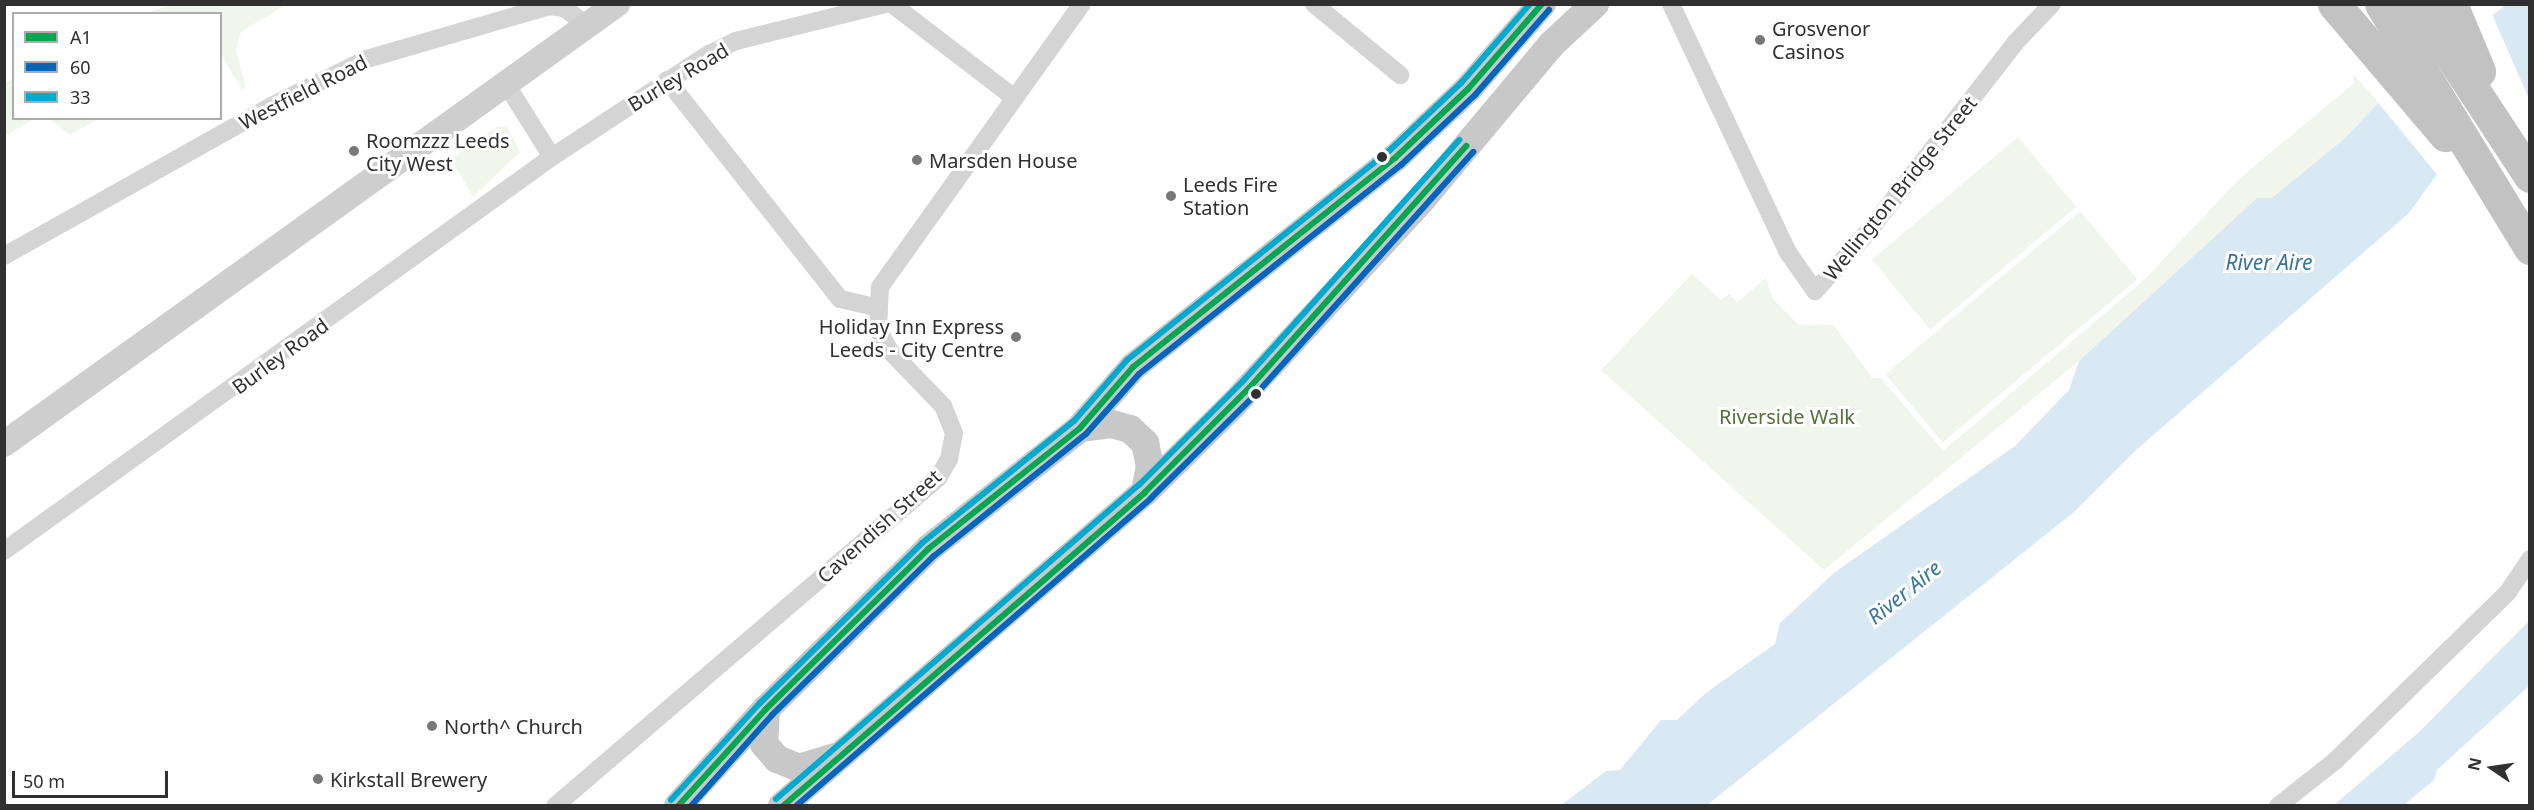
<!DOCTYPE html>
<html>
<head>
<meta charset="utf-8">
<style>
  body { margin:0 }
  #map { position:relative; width:2534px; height:810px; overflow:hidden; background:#fff; font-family:"Noto Sans",sans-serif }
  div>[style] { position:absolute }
  .green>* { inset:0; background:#f1f6ec; transform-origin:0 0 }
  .water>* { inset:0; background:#d8e9f4 }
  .pier>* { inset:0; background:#fff }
  .street>* { height:18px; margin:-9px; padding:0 9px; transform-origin:9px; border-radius:9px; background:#d4d4d4 }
  .secondary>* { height:26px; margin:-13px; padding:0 13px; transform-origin:13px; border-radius:13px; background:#cecece }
  .primary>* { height:28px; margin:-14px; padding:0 14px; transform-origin:14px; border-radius:14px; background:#c8c8c8 }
  .highway>* { height:33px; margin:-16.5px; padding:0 16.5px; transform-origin:16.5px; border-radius:16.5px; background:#c2c2c2 }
  .bus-1>* { height:6px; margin:-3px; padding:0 3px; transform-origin:3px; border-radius:3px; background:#00a651 }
  .bus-2>* { height:6px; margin:-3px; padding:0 3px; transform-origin:3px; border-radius:3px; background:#0065bd }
  .bus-3>* { height:6px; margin:-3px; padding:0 3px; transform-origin:3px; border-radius:3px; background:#00a9ce }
  .dots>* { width:16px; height:16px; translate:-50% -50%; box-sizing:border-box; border:3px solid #fff; border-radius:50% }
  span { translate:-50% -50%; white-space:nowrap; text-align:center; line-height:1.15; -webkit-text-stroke:6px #fff; paint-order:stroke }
  .poi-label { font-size:20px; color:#303030 }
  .left { translate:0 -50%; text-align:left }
  .right { translate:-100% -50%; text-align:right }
  .street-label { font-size:20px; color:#303030 }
  .park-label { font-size:20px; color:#547039 }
  .water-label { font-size:21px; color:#377599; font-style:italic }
  .frame { position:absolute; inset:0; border:6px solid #303030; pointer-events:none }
  .legend { position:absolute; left:12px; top:12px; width:210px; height:108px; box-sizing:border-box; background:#fff; border:2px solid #acacac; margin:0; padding:8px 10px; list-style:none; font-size:18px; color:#303030 }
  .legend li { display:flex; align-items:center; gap:12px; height:30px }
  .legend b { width:30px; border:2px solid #acacac }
  .north { position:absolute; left:2462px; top:738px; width:60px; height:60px; -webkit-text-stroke:4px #fff; paint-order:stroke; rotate:283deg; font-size:16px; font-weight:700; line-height:24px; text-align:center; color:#303030 }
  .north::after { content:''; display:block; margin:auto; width:21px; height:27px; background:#303030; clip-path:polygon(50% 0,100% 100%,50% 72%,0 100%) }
  .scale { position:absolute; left:12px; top:771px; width:156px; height:27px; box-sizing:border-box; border:3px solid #303030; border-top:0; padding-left:8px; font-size:18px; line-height:21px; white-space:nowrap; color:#303030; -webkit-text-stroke:4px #fff; paint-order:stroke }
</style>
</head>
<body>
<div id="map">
  <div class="green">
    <i style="clip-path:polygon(170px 5px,170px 4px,285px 5px,241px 32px,236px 50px,246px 87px,242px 90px,221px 54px,220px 14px,148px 13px)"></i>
    <i style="clip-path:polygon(2353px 74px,2379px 102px,2345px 138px,2272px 198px,2257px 198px,2079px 361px,1824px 570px,1601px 370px,1692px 274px,1721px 300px,1729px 294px,1737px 302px,1766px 278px,1773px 299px,1799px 325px,1834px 325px,1872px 378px,1881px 378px,1943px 451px,2143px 281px,2240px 178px,2354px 83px)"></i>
    <i style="clip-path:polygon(13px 79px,14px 118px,34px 119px,5px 136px,5px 84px)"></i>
    <i style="clip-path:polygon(49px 119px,98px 119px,70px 135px)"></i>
    <i style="clip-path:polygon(499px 126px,507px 127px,520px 152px,473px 197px,451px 159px)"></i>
    <i style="left:2018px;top:137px;width:91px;height:191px;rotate:50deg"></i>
    <i style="left:2080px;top:211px;width:89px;height:254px;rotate:50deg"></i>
  </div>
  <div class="water">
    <i style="clip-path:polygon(2506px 5px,2529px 5px,2529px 97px,2445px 163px,2409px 213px,2135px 451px,2074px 512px,1707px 805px,1560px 806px,1606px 771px,1620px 770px,1661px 720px,1677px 720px,1707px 692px,1775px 644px,1780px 623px,1835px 572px,2015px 446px,2069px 390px,2079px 361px,2257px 198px,2272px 198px,2345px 138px,2379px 102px)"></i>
    <i style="clip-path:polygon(2529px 621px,2529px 686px,2437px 770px,2434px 780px,2404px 805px,2334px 805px,2419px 732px)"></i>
  </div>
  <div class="pier">
    <i style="clip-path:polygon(2491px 12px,2530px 101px,2439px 177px,2376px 100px)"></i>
  </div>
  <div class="street">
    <i style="left:892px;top:4px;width:151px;rotate:37.5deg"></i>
    <i style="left:1314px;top:4px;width:112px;rotate:39.5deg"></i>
    <i style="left:1671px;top:4px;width:273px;rotate:64.8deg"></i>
    <i style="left:1787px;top:251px;width:49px;rotate:55deg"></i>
    <i style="left:1815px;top:291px;width:79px;rotate:-48.1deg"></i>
    <i style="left:1868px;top:232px;width:239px;rotate:-52.1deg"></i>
    <i style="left:2015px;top:43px;width:54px;rotate:-46.5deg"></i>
    <i style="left:667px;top:80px;width:279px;rotate:51.7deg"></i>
    <i style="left:840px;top:299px;width:36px;rotate:13deg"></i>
    <i style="left:506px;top:84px;width:86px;rotate:57.8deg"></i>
    <i style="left:4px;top:256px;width:306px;rotate:-29.3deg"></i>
    <i style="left:271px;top:106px;width:107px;rotate:-26.1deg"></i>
    <i style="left:367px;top:59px;width:190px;rotate:-16.2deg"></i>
    <i style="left:549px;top:6px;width:15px;rotate:8deg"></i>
    <i style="left:564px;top:8px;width:26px;rotate:37deg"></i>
    <i style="left:4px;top:551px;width:675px;rotate:-35.72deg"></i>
    <i style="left:552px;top:157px;width:188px;rotate:-33.3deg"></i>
    <i style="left:709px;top:54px;width:30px;rotate:-26deg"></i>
    <i style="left:736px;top:41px;width:154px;rotate:-13.9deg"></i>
    <i style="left:555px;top:806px;width:504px;rotate:-40.58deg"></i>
    <i style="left:938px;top:478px;width:22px;rotate:-60deg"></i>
    <i style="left:949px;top:459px;width:26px;rotate:-79deg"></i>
    <i style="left:954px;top:433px;width:29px;rotate:-112deg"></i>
    <i style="left:943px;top:406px;width:76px;rotate:-133.9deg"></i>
    <i style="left:890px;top:351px;width:25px;rotate:-119deg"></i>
    <i style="left:878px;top:329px;width:42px;rotate:-87.3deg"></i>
    <i style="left:880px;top:287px;width:348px;rotate:-54.5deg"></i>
    <i style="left:2278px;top:806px;width:73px;rotate:-38.3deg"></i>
    <i style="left:2335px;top:761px;width:242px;rotate:-44.3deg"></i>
    <i style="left:2508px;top:592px;width:40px;rotate:-56deg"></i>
  </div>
  <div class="secondary">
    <i style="left:4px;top:444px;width:755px;rotate:-35.67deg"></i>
  </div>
  <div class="primary">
    <i style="left:1080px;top:428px;width:32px;rotate:-7deg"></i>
    <i style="left:1112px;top:424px;width:19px;rotate:16deg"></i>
    <i style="left:1130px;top:429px;width:21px;rotate:43deg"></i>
    <i style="left:1145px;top:443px;width:24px;rotate:78deg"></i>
    <i style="left:1150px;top:466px;width:26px;rotate:101deg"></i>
    <i style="left:766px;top:709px;width:35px;rotate:93deg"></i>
    <i style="left:764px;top:744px;width:20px;rotate:49deg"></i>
    <i style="left:777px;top:759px;width:24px;rotate:22deg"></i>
    <i style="left:799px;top:768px;width:38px;rotate:-17deg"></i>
    <i style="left:678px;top:806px;width:131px;rotate:-47.8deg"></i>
    <i style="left:766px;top:709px;width:228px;rotate:-44.6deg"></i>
    <i style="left:928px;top:549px;width:194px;rotate:-38.5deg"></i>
    <i style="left:1080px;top:428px;width:81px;rotate:-49deg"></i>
    <i style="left:1133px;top:367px;width:335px;rotate:-38.6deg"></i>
    <i style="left:1395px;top:158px;width:100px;rotate:-43.4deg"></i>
    <i style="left:1468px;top:89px;width:113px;rotate:-49deg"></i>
    <i style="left:782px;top:806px;width:480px;rotate:-40.9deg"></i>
    <i style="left:1145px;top:492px;width:124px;rotate:-44.7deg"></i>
    <i style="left:1233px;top:405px;width:282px;rotate:-47.4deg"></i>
    <i style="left:1424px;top:197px;width:199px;rotate:-50.1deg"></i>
    <i style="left:1552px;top:44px;width:59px;rotate:-42.9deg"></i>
  </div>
  <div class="highway">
    <i style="left:2334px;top:4px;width:172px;rotate:49.7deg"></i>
    <i style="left:2381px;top:4px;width:286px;rotate:58.6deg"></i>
    <i style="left:2417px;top:4px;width:206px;rotate:56.7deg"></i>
    <i style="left:2451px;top:4px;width:73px;rotate:67.3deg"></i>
  </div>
  <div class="bus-1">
    <i style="left:678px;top:806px;width:131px;rotate:-47.8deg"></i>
    <i style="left:766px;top:709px;width:228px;rotate:-44.6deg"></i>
    <i style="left:928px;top:549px;width:194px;rotate:-38.5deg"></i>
    <i style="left:1080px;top:428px;width:81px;rotate:-49deg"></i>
    <i style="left:1133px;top:367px;width:335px;rotate:-38.6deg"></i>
    <i style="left:1395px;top:158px;width:100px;rotate:-43.4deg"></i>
    <i style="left:1468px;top:89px;width:113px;rotate:-49deg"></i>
    <i style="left:783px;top:806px;width:479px;rotate:-40.9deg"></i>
    <i style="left:1145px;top:492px;width:148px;rotate:-45deg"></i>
    <i style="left:1250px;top:387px;width:324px;rotate:-48.1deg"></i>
  </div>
  <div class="bus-2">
    <i style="left:691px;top:806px;width:122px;rotate:-48.3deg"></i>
    <i style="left:772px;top:715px;width:227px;rotate:-44.5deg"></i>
    <i style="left:934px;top:556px;width:195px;rotate:-38.8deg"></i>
    <i style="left:1086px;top:434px;width:80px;rotate:-48.5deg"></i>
    <i style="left:1139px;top:374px;width:335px;rotate:-38.6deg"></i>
    <i style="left:1401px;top:165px;width:102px;rotate:-43.4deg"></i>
    <i style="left:1475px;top:95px;width:113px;rotate:-49deg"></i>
    <i style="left:796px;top:806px;width:470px;rotate:-40.9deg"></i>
    <i style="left:1151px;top:498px;width:149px;rotate:-44.7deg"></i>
    <i style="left:1257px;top:393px;width:324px;rotate:-48.1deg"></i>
  </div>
  <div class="bus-3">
    <i style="left:776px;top:799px;width:480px;rotate:-40.9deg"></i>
    <i style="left:1139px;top:485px;width:147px;rotate:-45deg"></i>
    <i style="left:1243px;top:381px;width:324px;rotate:-48.1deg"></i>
    <i style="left:671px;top:800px;width:132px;rotate:-47.5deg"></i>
    <i style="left:760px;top:703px;width:228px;rotate:-44.6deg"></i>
    <i style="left:922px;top:543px;width:195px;rotate:-38.8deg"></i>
    <i style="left:1074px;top:421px;width:81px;rotate:-49deg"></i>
    <i style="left:1127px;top:360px;width:335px;rotate:-38.6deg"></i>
    <i style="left:1389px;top:151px;width:99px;rotate:-43.4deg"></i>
    <i style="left:1461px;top:83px;width:105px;rotate:-48.9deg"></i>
  </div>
  <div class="dots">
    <i style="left:1760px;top:40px;background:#787878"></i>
    <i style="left:354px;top:151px;background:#787878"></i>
    <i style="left:1382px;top:157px;background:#303030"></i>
    <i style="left:917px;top:160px;background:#787878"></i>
    <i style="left:1171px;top:196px;background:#787878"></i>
    <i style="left:1016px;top:337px;background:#787878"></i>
    <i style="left:1256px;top:394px;background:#303030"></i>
    <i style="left:432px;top:726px;background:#787878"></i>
    <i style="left:318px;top:779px;background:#787878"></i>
  </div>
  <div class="poi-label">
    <span class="left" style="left:1772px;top:40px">Grosvenor<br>Casinos</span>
    <span class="left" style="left:366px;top:152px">Roomzzz Leeds<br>City West</span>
    <span class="left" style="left:929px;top:160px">Marsden House</span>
    <span class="left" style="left:1183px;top:196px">Leeds Fire<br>Station</span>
    <span class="right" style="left:1004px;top:338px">Holiday Inn Express<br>Leeds - City Centre</span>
    <span class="left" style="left:444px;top:726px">North^ Church</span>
    <span class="left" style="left:330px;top:779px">Kirkstall Brewery</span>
  </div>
  <div class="street-label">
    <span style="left:678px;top:77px;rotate:-31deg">Burley Road</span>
    <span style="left:303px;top:92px;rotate:-27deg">Westfield Road</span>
    <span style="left:1900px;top:188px;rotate:-51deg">Wellington Bridge Street</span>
    <span style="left:280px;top:356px;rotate:-36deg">Burley Road</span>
    <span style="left:879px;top:526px;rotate:-42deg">Cavendish Street</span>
  </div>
  <div class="park-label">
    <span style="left:1787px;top:416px">Riverside Walk</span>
  </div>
  <div class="water-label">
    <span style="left:2269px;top:262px">River Aire</span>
    <span style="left:1904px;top:592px;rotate:-39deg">River Aire</span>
  </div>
  <div class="frame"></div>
  <ul class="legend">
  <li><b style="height:8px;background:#00a651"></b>A1</li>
  <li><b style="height:8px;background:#0065bd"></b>60</li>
  <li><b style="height:8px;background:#00a9ce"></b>33</li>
  </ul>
  <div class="north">N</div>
  <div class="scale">50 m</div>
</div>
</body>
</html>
